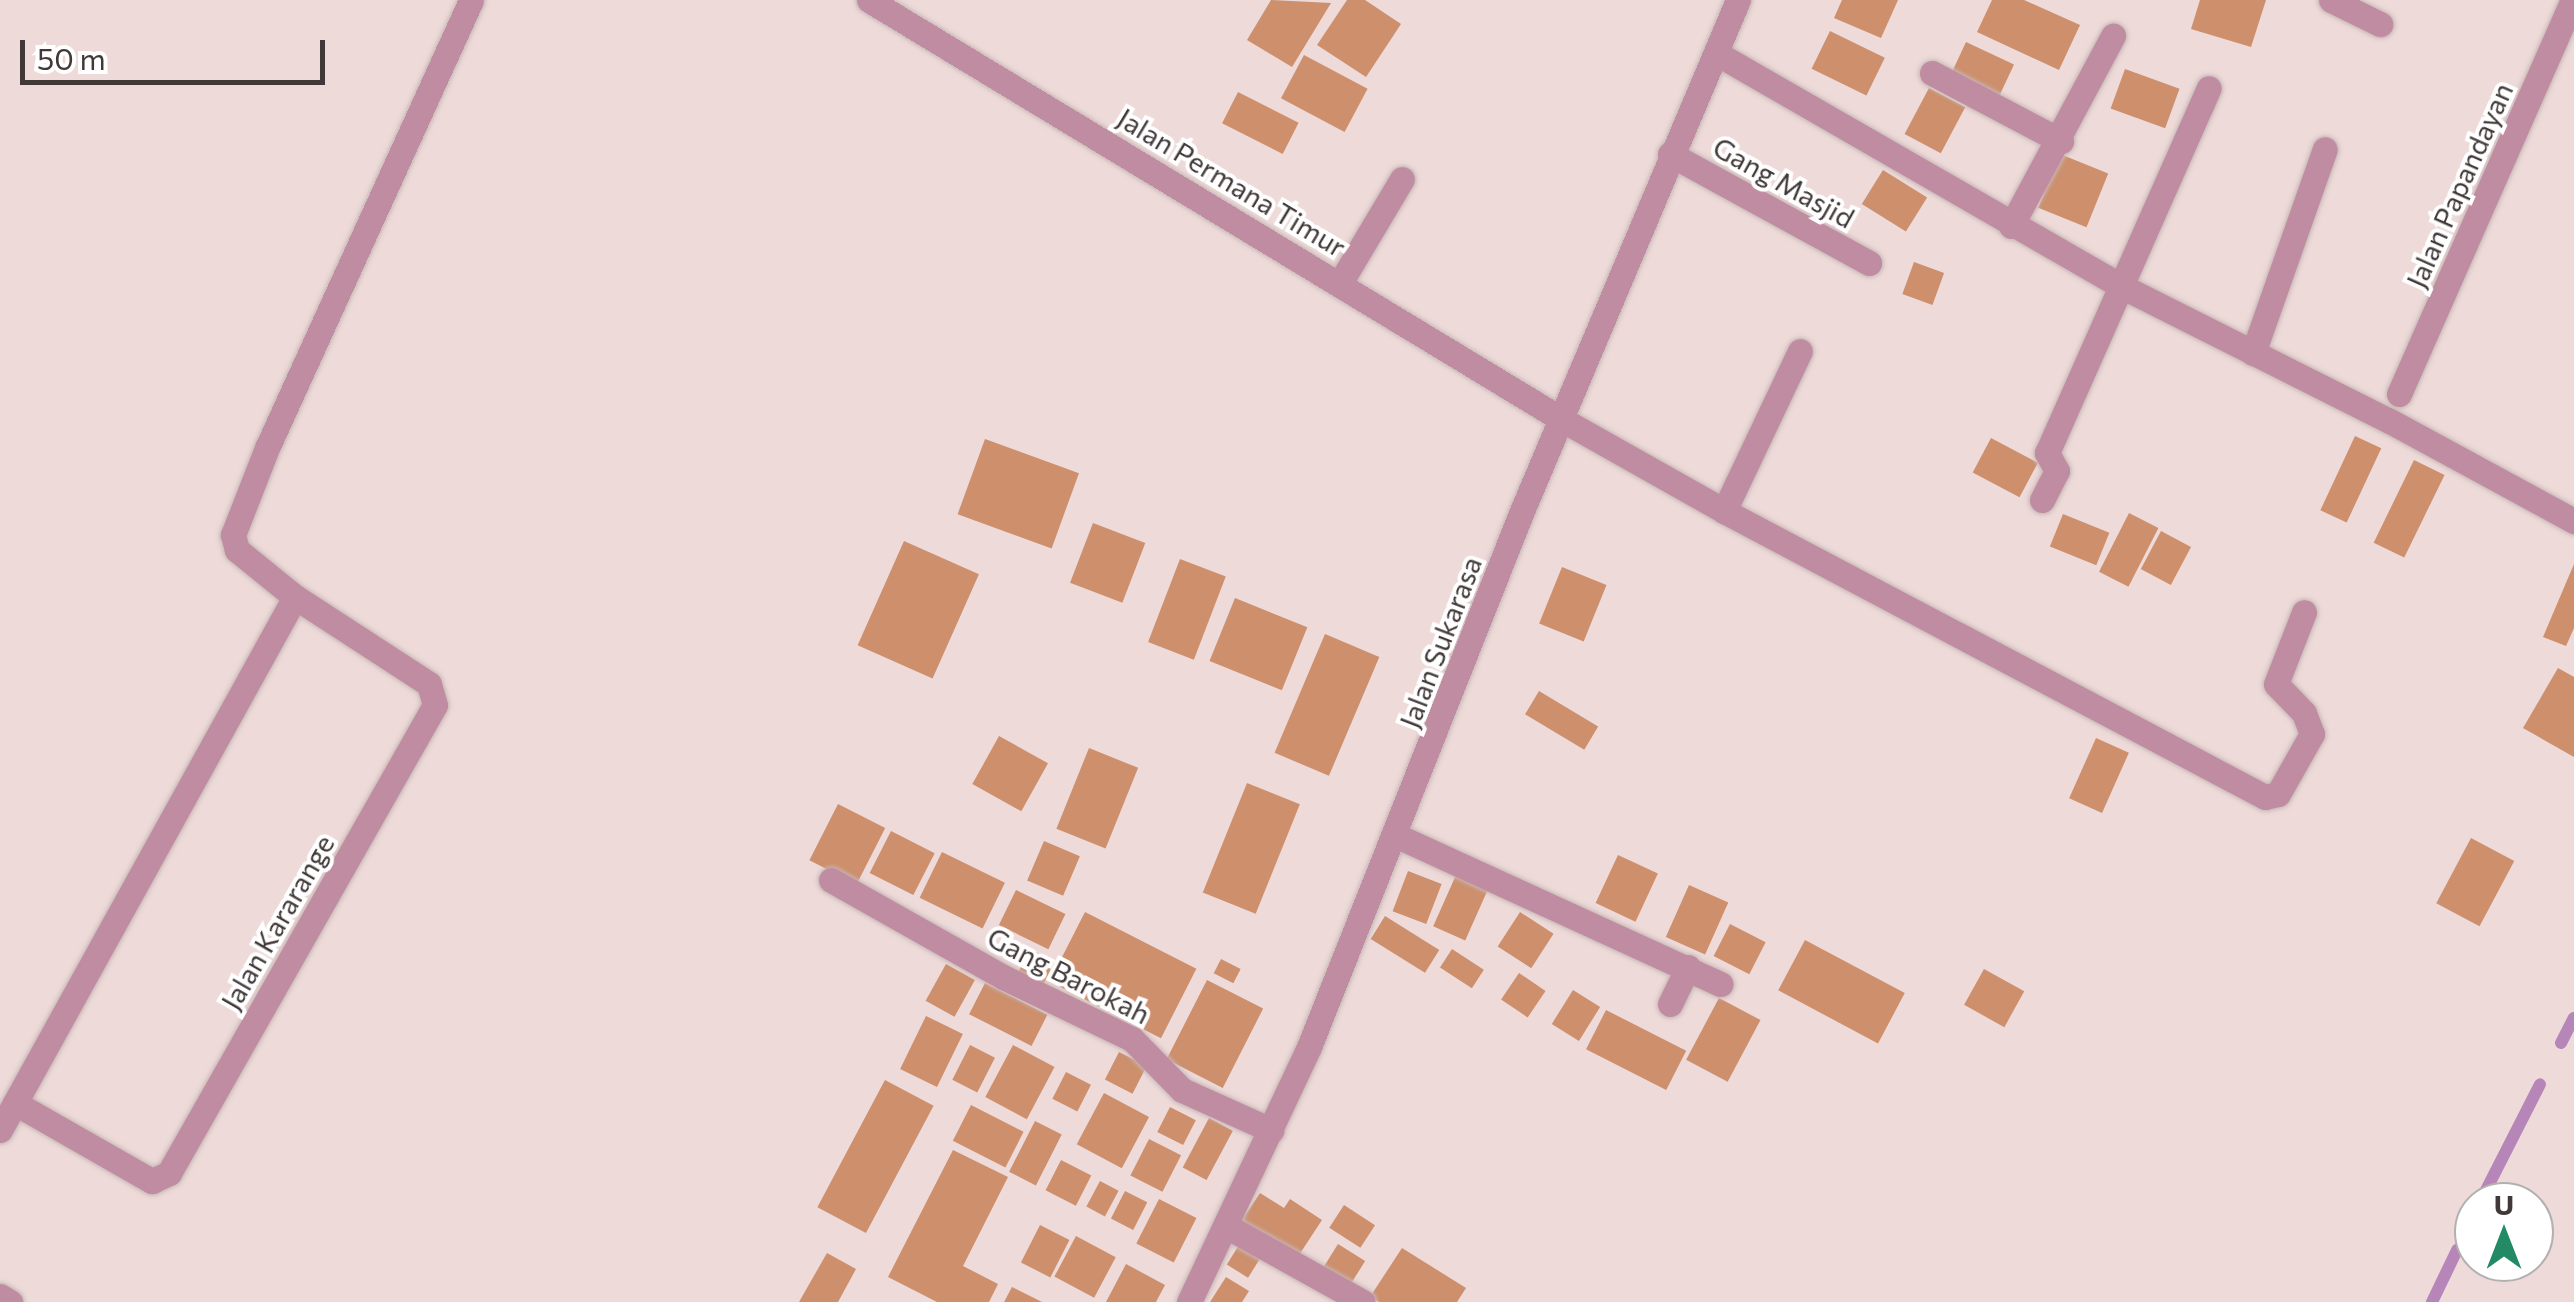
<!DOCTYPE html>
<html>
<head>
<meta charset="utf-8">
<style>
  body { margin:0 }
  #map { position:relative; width:2574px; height:1302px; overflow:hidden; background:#eddad9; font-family:Commissioner,sans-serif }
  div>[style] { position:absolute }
  .stream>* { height:12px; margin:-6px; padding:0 6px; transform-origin:6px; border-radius:6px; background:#b686b9 }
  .building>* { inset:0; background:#cd8f6c; transform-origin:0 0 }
  .roads { filter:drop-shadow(0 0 2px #c7b7b6) drop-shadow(0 0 2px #c7b7b6) }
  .minor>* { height:25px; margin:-12.5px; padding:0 12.5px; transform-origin:12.5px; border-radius:12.5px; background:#c08ca1 }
  .tertiary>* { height:25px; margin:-12.5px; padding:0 12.5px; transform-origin:12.5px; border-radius:12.5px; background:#c08ca1 }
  span { translate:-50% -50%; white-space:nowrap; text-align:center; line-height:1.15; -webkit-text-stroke:8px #fff; paint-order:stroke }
  .street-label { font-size:28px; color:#413939 }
  .north { position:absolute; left:2454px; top:1182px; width:100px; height:100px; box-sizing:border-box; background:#fff; border:2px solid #b3b0b0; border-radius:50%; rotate:0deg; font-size:28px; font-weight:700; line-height:40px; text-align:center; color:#413939 }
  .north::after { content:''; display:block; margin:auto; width:35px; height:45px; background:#238a66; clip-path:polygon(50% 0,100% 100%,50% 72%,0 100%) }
  .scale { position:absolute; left:20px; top:40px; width:305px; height:45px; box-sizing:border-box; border:5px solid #413939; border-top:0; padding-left:12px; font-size:30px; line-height:35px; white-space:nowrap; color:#413939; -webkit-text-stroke:8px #fff; paint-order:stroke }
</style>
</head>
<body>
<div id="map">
  <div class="stream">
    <i style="left:2561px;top:1043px;width:28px;rotate:-63deg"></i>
    <i style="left:2480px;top:1202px;width:132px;rotate:-63deg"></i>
    <i style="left:2432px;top:1302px;width:58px;rotate:-64.3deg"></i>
  </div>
  <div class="building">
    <i style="clip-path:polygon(1271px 0,1331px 3px,1292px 67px,1247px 40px)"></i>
    <i style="clip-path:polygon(1347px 0,1365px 0,1401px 24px,1366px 77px,1317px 45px)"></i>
    <i style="clip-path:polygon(1842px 0,1898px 0,1881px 38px,1834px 18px)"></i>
    <i style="clip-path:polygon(1992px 0,2024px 0,2080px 25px,2059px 70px,1977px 32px)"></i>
    <i style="clip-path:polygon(2200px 0,2266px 0,2251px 47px,2191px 29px)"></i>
    <i style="left:1830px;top:31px;width:61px;height:42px;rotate:26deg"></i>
    <i style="left:1966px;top:42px;width:53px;height:35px;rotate:25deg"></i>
    <i style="left:1304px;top:55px;width:72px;height:49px;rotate:28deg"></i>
    <i style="left:2125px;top:69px;width:58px;height:42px;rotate:20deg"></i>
    <i style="left:1929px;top:88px;width:41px;height:52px;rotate:28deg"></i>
    <i style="left:1238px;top:92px;width:68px;height:35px;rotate:27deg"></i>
    <i style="left:2060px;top:154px;width:52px;height:58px;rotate:22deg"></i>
    <i style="left:1883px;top:170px;width:52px;height:40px;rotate:32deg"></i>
    <i style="left:1914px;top:262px;width:32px;height:34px;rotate:20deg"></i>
    <i style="left:2355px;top:436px;width:29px;height:82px;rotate:25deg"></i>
    <i style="left:1991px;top:438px;width:53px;height:39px;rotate:28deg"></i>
    <i style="left:985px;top:439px;width:100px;height:80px;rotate:20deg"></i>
    <i style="left:2414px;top:460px;width:34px;height:92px;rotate:26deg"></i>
    <i style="left:2129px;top:513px;width:33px;height:66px;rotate:27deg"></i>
    <i style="left:2063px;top:514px;width:50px;height:35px;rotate:22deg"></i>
    <i style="left:1093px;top:523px;width:56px;height:64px;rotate:21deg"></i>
    <i style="left:2161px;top:531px;width:34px;height:43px;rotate:28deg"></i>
    <i style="left:904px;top:541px;width:82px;height:114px;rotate:24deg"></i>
    <i style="left:1180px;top:559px;width:49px;height:89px;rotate:21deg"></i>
    <i style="clip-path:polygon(2574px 564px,2574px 628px,2566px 646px,2543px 637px)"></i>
    <i style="left:1562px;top:567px;width:48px;height:61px;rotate:22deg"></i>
    <i style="left:1235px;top:598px;width:78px;height:68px;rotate:22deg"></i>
    <i style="left:1325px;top:634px;width:59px;height:129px;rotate:23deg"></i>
    <i style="clip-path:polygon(2558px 668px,2574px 677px,2574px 757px,2523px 728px)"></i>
    <i style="left:1539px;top:691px;width:69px;height:27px;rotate:31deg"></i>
    <i style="left:999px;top:736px;width:56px;height:55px;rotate:29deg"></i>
    <i style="left:2096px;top:738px;width:36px;height:66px;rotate:24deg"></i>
    <i style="left:1089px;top:748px;width:53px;height:87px;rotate:22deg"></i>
    <i style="left:1247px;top:783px;width:57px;height:118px;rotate:22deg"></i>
    <i style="left:838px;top:804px;width:53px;height:63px;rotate:27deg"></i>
    <i style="left:891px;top:831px;width:49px;height:47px;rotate:27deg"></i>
    <i style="left:2471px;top:838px;width:49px;height:74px;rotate:28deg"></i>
    <i style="left:1044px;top:841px;width:39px;height:43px;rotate:23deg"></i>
    <i style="left:942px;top:852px;width:70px;height:51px;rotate:26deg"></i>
    <i style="left:1618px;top:855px;width:44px;height:53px;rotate:25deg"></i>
    <i style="left:1408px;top:871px;width:36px;height:43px;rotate:21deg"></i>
    <i style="left:1456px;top:875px;width:35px;height:56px;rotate:24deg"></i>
    <i style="left:1689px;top:885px;width:43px;height:57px;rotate:24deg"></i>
    <i style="left:1016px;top:890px;width:55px;height:39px;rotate:26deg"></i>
    <i style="left:1085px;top:912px;width:125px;height:78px;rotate:27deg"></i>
    <i style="left:1520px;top:912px;width:40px;height:41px;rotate:33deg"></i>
    <i style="left:1385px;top:916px;width:64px;height:27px;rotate:32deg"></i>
    <i style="left:1730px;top:924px;width:40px;height:36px;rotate:27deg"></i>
    <i style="left:1805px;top:940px;width:113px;height:57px;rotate:28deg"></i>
    <i style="left:1030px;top:949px;width:28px;height:26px;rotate:27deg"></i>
    <i style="left:1452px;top:949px;width:38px;height:22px;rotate:33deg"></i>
    <i style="left:1221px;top:959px;width:22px;height:16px;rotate:27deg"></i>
    <i style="left:946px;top:964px;width:33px;height:42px;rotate:29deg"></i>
    <i style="left:1984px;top:969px;width:46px;height:41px;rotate:29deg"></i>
    <i style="left:1519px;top:973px;width:32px;height:32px;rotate:34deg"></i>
    <i style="left:1207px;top:980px;width:63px;height:89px;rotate:27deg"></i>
    <i style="left:985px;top:983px;width:70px;height:35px;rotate:27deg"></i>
    <i style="left:1573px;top:990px;width:32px;height:40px;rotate:32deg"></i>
    <i style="left:1719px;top:998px;width:47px;height:70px;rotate:28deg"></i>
    <i style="left:1606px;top:1010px;width:90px;height:44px;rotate:27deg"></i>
    <i style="left:926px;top:1016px;width:41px;height:59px;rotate:26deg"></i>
    <i style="left:970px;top:1045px;width:28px;height:39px;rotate:27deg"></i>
    <i style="left:1013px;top:1045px;width:47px;height:59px;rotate:28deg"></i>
    <i style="left:1119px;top:1052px;width:31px;height:31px;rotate:27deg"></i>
    <i style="left:1066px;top:1072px;width:28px;height:30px;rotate:27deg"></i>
    <i style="left:885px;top:1080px;width:55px;height:144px;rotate:28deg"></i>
    <i style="left:1104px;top:1093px;width:51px;height:58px;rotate:28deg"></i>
    <i style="left:971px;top:1105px;width:59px;height:40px;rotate:27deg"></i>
    <i style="left:1170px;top:1107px;width:29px;height:28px;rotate:27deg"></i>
    <i style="left:1209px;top:1118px;width:27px;height:56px;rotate:28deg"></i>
    <i style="left:1035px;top:1121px;width:30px;height:57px;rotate:27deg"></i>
    <i style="left:1149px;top:1139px;width:36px;height:41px;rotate:27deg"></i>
    <i style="clip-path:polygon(953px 1150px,1008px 1177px,963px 1266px,998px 1284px,989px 1302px,937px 1302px,888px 1277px)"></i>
    <i style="left:1061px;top:1160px;width:34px;height:34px;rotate:27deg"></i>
    <i style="left:1100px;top:1181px;width:21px;height:29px;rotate:28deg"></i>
    <i style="left:1125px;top:1191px;width:25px;height:31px;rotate:27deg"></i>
    <i style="clip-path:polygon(1260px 1193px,1284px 1208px,1290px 1199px,1322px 1220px,1299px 1255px,1240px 1223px)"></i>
    <i style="left:1159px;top:1199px;width:42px;height:50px;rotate:27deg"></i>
    <i style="left:1344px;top:1205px;width:37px;height:27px;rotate:33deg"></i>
    <i style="left:1040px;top:1225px;width:33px;height:42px;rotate:27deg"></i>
    <i style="left:1076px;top:1236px;width:45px;height:46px;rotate:28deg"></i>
    <i style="left:1338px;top:1244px;width:32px;height:32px;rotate:32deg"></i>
    <i style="left:1239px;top:1245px;width:25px;height:23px;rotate:32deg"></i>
    <i style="clip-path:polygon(1402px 1248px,1466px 1288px,1457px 1302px,1379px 1302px,1370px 1297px)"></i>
    <i style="clip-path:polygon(827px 1253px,856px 1269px,838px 1302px,799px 1302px)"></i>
    <i style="clip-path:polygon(1126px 1264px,1165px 1285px,1156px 1302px,1106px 1302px)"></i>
    <i style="clip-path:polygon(1226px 1277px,1249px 1291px,1242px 1302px,1210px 1302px)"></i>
    <i style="clip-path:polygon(1012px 1287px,1042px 1302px,1004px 1302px)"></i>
  </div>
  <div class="roads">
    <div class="minor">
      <i style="left:2331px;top:0;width:55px;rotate:26.1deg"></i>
      <i style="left:1716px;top:53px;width:469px;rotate:29.9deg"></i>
      <i style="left:2123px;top:287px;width:297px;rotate:26.7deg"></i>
      <i style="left:2388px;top:420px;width:212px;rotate:28.5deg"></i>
      <i style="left:1932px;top:73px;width:146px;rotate:27.8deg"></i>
      <i style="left:1670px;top:154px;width:227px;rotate:28.7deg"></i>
      <i style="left:2011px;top:226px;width:216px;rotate:-61.8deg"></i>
      <i style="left:1340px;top:283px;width:121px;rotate:-59.2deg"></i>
      <i style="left:2253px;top:353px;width:216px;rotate:-70.6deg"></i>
      <i style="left:2399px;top:394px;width:431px;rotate:-66.2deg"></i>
      <i style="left:1561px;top:419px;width:187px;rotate:29.4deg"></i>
      <i style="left:1724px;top:511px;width:612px;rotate:27.86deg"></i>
      <i style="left:2265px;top:797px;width:13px;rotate:-13deg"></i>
      <i style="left:2278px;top:794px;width:69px;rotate:-60.5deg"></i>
      <i style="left:2312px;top:734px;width:22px;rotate:-111deg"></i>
      <i style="left:2304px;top:713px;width:40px;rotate:-134deg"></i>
      <i style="left:2276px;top:684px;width:77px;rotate:-68.7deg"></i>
      <i style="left:2042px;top:500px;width:33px;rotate:-63deg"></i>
      <i style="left:2057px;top:471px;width:21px;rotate:-119deg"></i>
      <i style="left:2047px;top:453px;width:399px;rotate:-66.1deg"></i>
      <i style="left:1724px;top:511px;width:177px;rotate:-64.6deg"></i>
      <i style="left:1395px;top:835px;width:358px;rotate:24.6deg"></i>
      <i style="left:831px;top:880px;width:197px;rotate:29.4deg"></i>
      <i style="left:1003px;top:977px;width:143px;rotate:25.7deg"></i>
      <i style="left:1132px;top:1039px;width:71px;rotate:45.6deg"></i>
      <i style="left:1182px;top:1090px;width:98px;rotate:24.2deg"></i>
      <i style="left:1670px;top:1004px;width:41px;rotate:-64.1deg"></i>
      <i style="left:15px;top:1103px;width:158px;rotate:29.7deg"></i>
      <i style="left:152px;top:1181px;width:19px;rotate:-25deg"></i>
      <i style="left:169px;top:1173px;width:538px;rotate:-60.39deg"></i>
      <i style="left:435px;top:705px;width:22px;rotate:-106deg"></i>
      <i style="left:429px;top:684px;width:160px;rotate:-147deg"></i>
      <i style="left:295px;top:597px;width:75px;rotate:-141deg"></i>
      <i style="left:237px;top:550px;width:16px;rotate:-105deg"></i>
      <i style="left:233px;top:535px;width:93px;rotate:-68.7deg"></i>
      <i style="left:267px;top:448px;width:492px;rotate:-65.5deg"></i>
      <i style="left:0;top:1130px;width:609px;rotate:-61.04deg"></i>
      <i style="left:1228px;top:1227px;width:154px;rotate:29.1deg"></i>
      <i style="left:0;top:1296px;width:12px;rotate:31deg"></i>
    </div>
    <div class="tertiary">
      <i style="left:869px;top:0;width:809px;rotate:31.19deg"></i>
      <i style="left:1189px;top:1302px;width:282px;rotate:-64.8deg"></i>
      <i style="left:1309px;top:1047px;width:577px;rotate:-68.33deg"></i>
      <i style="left:1522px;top:511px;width:555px;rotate:-67.09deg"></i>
    </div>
  </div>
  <div class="street-label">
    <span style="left:1232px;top:182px;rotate:31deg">Jalan Permana Timur</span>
    <span style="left:1784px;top:182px;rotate:29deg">Gang Masjid</span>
    <span style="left:2459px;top:185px;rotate:-66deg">Jalan Papandayan</span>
    <span style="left:1440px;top:642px;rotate:-69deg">Jalan Sukarasa</span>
    <span style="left:277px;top:922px;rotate:-60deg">Jalan Kararange</span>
    <span style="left:1069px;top:975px;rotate:27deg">Gang Barokah</span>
  </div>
  <div class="north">U</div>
  <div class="scale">50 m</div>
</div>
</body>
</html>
